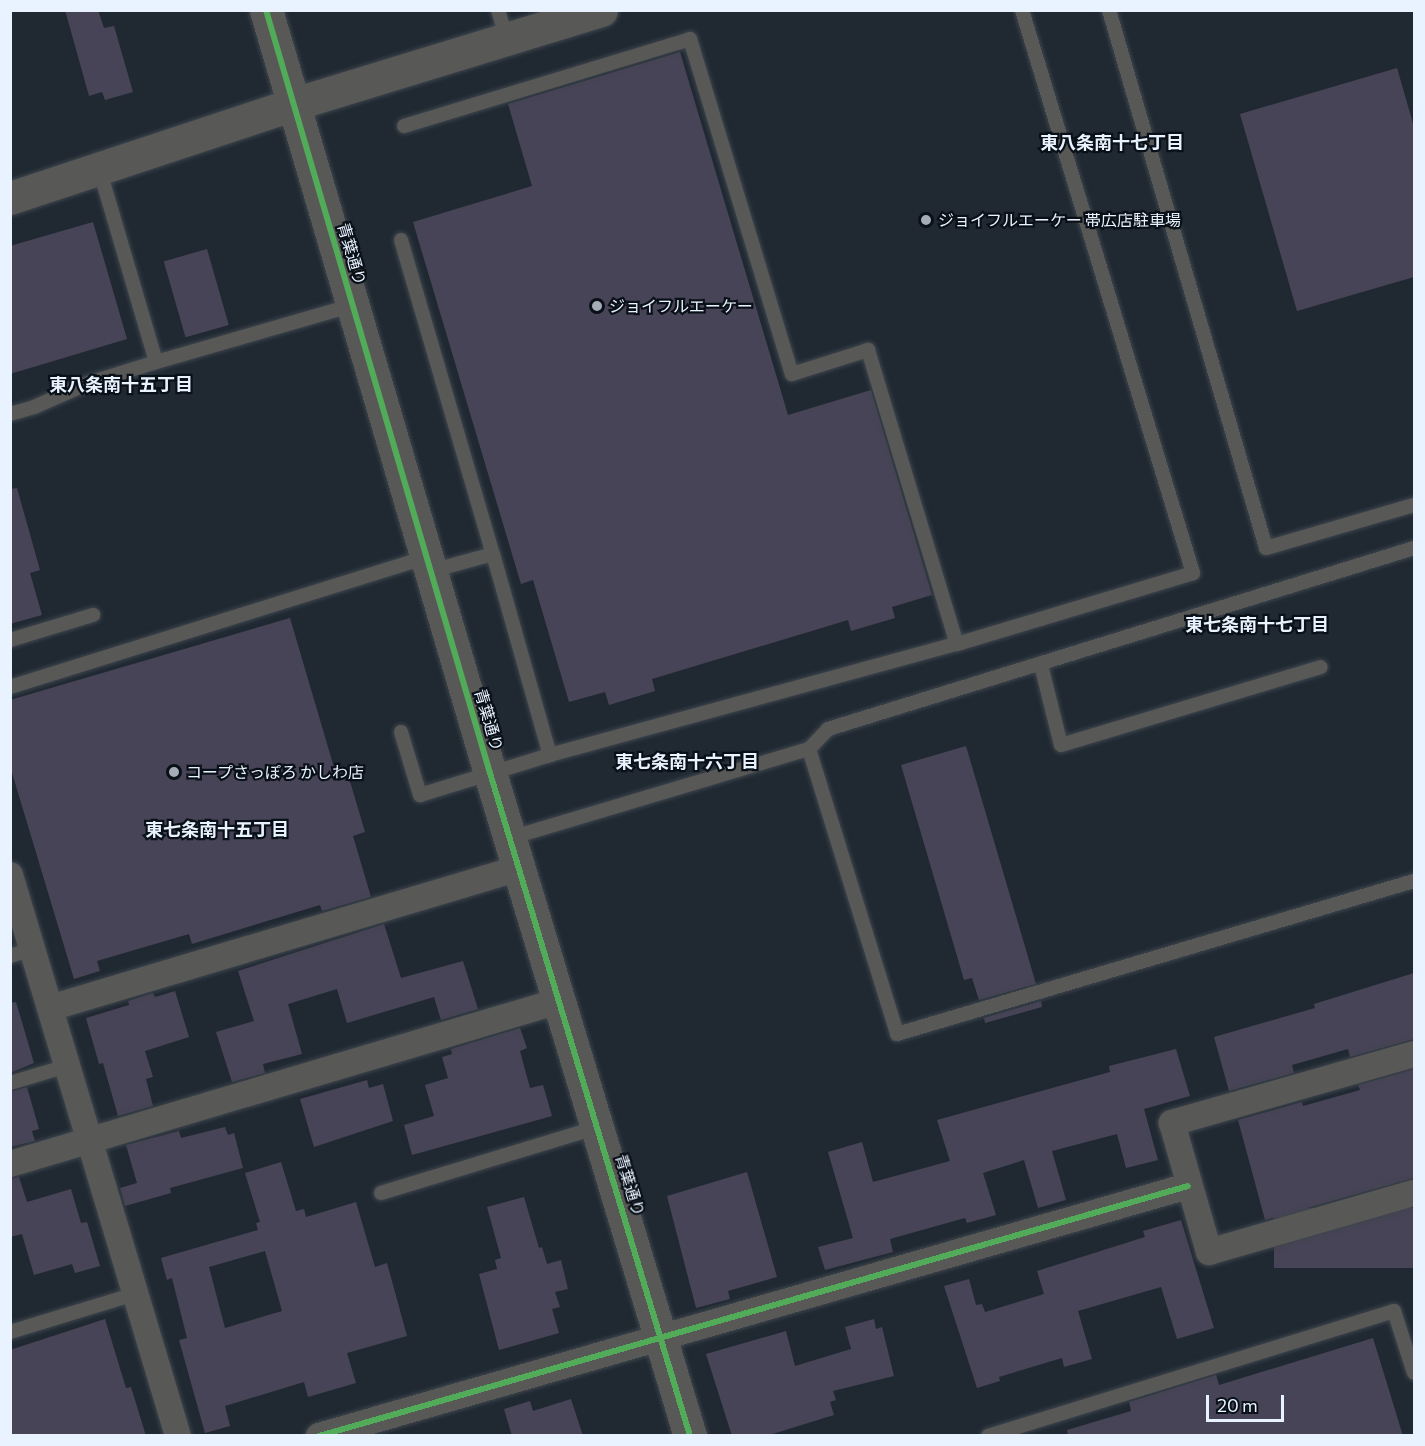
<!DOCTYPE html>
<html>
<head>
<meta charset="utf-8">
<style>
  body { margin:0 }
  #map { position:relative; width:1425px; height:1446px; overflow:hidden; background:#202932; font-family:Commissioner,"Noto Sans JP",sans-serif }
  div>[style] { position:absolute }
  .building>* { inset:0; background:#484457; transform-origin:0 0 }
  .roads { filter:drop-shadow(0 0 2px #3e454d) drop-shadow(0 0 2px #3e454d) }
  .service>* { height:14px; margin:-7px; padding:0 7px; transform-origin:7px; border-radius:7px; background:#585857 }
  .minor>* { height:26px; margin:-13px; padding:0 13px; transform-origin:13px; border-radius:13px; background:#585857 }
  .tertiary>* { height:33px; margin:-16.5px; padding:0 16.5px; transform-origin:16.5px; border-radius:16.5px; background:#585857 }
  .cycleway>* { height:6px; margin:-3px; padding:0 3px; transform-origin:3px; border-radius:3px; background:#51ab58 }
  .dots>* { width:16px; height:16px; translate:-50% -50%; box-sizing:border-box; border:3px solid #0a1018; border-radius:50% }
  span { translate:-50% -50%; white-space:nowrap; text-align:center; line-height:1.15; -webkit-text-stroke:4.5px #0a1018; paint-order:stroke }
  .poi-label { font-size:16px; color:#e9f3ff }
  .left { translate:0 -50%; text-align:left }
  .street-label { font-size:16px; color:#e9f3ff }
  .neighbourhood-label { font-size:18px; color:#e9f3ff; font-weight:700 }
  .frame { position:absolute; inset:0; border:12px solid #e9f3ff; pointer-events:none }
  .scale { position:absolute; left:1206px; top:1395px; width:78px; height:27px; box-sizing:border-box; border:3px solid #e9f3ff; border-top:0; padding-left:8px; font-size:18px; line-height:21px; white-space:nowrap; color:#e9f3ff; -webkit-text-stroke:4px #0a1018; paint-order:stroke }
</style>
</head>
<body>
<div id="map">
  <div class="building">
    <i style="clip-path:polygon(65px 10px,98px 10px,104px 28px,114px 26px,133px 92px,105px 100px,102px 92px,89px 96px)"></i>
    <i style="clip-path:polygon(680px 52px,788px 415px,871px 390px,932px 595px,892px 607px,895px 618px,851px 631px,848px 620px,652px 679px,655px 691px,609px 705px,605px 692px,569px 702px,533px 580px,521px 584px,413px 222px,532px 186px,508px 104px)"></i>
    <i style="clip-path:polygon(1397px 68px,1414px 127px,1414px 277px,1297px 311px,1240px 114px)"></i>
    <i style="clip-path:polygon(93px 222px,127px 339px,10px 374px,10px 246px)"></i>
    <i style="left:207px;top:249px;width:79px;height:45px;rotate:74deg"></i>
    <i style="clip-path:polygon(17px 488px,40px 570px,30px 573px,42px 615px,10px 624px,10px 489px)"></i>
    <i style="clip-path:polygon(290px 618px,338px 781px,349px 778px,365px 832px,353px 836px,371px 897px,322px 911px,320px 905px,192px 944px,189px 934px,97px 961px,100px 971px,74px 979px,10px 766px,10px 700px)"></i>
    <i style="clip-path:polygon(966px 746px,1036px 984px,979px 1000px,972px 978px,964px 980px,901px 765px)"></i>
    <i style="clip-path:polygon(384px 924px,401px 978px,463px 961px,478px 1009px,441px 1020px,434px 997px,347px 1023px,337px 989px,288px 1004px,302px 1054px,263px 1064px,265px 1073px,232px 1082px,216px 1032px,254px 1021px,238px 971px)"></i>
    <i style="clip-path:polygon(1414px 973px,1414px 1039px,1350px 1057px,1348px 1049px,1292px 1065px,1294px 1073px,1229px 1091px,1214px 1037px,1315px 1008px,1314px 1004px)"></i>
    <i style="clip-path:polygon(175px 991px,189px 1037px,145px 1051px,153px 1077px,146px 1079px,153px 1106px,118px 1116px,103px 1063px,99px 1064px,86px 1018px,129px 1005px,128px 1001px,153px 993px,155px 997px)"></i>
    <i style="clip-path:polygon(1041px 1001px,1042px 1007px,985px 1023px,984px 1018px)"></i>
    <i style="clip-path:polygon(16px 1002px,34px 1063px,10px 1073px,10px 1003px)"></i>
    <i style="clip-path:polygon(520px 1028px,527px 1048px,520px 1051px,530px 1088px,543px 1085px,552px 1116px,412px 1155px,404px 1125px,434px 1116px,425px 1085px,448px 1078px,442px 1057px,452px 1054px,451px 1049px)"></i>
    <i style="clip-path:polygon(1176px 1049px,1190px 1096px,1144px 1109px,1158px 1160px,1126px 1168px,1117px 1134px,1052px 1151px,1066px 1200px,1038px 1208px,1024px 1160px,983px 1173px,996px 1215px,967px 1223px,965px 1218px,890px 1239px,893px 1252px,825px 1270px,818px 1247px,853px 1238px,828px 1152px,862px 1142px,873px 1182px,950px 1161px,937px 1120px,1110px 1072px,1109px 1066px)"></i>
    <i style="clip-path:polygon(1414px 1069px,1414px 1178px,1265px 1220px,1238px 1120px,1302px 1102px,1303px 1106px,1360px 1090px,1358px 1085px)"></i>
    <i style="clip-path:polygon(367px 1080px,369px 1088px,383px 1084px,393px 1121px,314px 1147px,300px 1099px)"></i>
    <i style="clip-path:polygon(27px 1087px,39px 1129px,32px 1131px,35px 1141px,10px 1147px,10px 1092px)"></i>
    <i style="clip-path:polygon(225px 1127px,228px 1135px,234px 1133px,243px 1168px,170px 1188px,171px 1193px,125px 1206px,120px 1188px,137px 1183px,126px 1145px,179px 1131px,181px 1138px)"></i>
    <i style="clip-path:polygon(evenodd,281px 1162px,296px 1211px,304px 1209px,306px 1217px,356px 1202px,375px 1267px,387px 1263px,407px 1336px,347px 1353px,356px 1383px,308px 1397px,304px 1382px,225px 1406px,230px 1426px,205px 1433px,179px 1340px,187px 1338px,172px 1278px,167px 1280px,161px 1258px,258px 1230px,256px 1223px,260px 1222px,245px 1173px,281px 1162px,265px 1251px,282px 1311px,225px 1328px,209px 1267px,265px 1251px)"></i>
    <i style="clip-path:polygon(747px 1172px,777px 1277px,728px 1291px,730px 1299px,696px 1308px,667px 1196px)"></i>
    <i style="clip-path:polygon(19px 1177px,27px 1202px,71px 1189px,81px 1223px,87px 1222px,100px 1266px,75px 1273px,72px 1264px,34px 1275px,22px 1234px,10px 1237px,10px 1179px)"></i>
    <i style="clip-path:polygon(524px 1197px,539px 1248px,542px 1247px,547px 1264px,561px 1260px,568px 1289px,555px 1292px,560px 1307px,552px 1309px,559px 1333px,499px 1350px,479px 1274px,497px 1269px,495px 1260px,501px 1258px,487px 1207px)"></i>
    <i style="left:1414px;top:1208px;width:60px;height:140px;rotate:90deg"></i>
    <i style="clip-path:polygon(1181px 1220px,1214px 1328px,1177px 1339px,1161px 1287px,1078px 1311px,1092px 1359px,1064px 1367px,1062px 1358px,999px 1377px,1000px 1381px,977px 1388px,944px 1286px,969px 1279px,976px 1305px,982px 1304px,985px 1312px,1044px 1294px,1037px 1271px,1145px 1237px,1143px 1231px)"></i>
    <i style="clip-path:polygon(105px 1319px,126px 1388px,131px 1387px,146px 1436px,10px 1436px,10px 1350px)"></i>
    <i style="clip-path:polygon(874px 1319px,876px 1329px,882px 1327px,894px 1376px,833px 1391px,836px 1400px,830px 1402px,834px 1415px,766px 1436px,732px 1436px,706px 1354px,786px 1331px,795px 1366px,851px 1349px,845px 1327px)"></i>
    <i style="clip-path:polygon(1373px 1338px,1403px 1436px,1068px 1436px,1067px 1430px,1131px 1411px,1129px 1402px,1216px 1375px,1219px 1385px)"></i>
    <i style="clip-path:polygon(571px 1399px,583px 1436px,512px 1436px,504px 1409px,530px 1401px,533px 1411px)"></i>
  </div>
  <div class="roads">
    <div class="service">
      <i style="left:498px;top:10px;width:30px;rotate:73deg"></i>
      <i style="left:1109px;top:10px;width:560px;rotate:73.73deg"></i>
      <i style="left:1266px;top:548px;width:154px;rotate:-16.2deg"></i>
      <i style="left:404px;top:126px;width:299px;rotate:-16.9deg"></i>
      <i style="left:690px;top:39px;width:350px;rotate:73.1deg"></i>
      <i style="left:792px;top:374px;width:80px;rotate:-17.5deg"></i>
      <i style="left:868px;top:350px;width:307px;rotate:73.2deg"></i>
      <i style="left:957px;top:644px;width:246px;rotate:-16.7deg"></i>
      <i style="left:1193px;top:573px;width:588px;rotate:-106.9deg"></i>
      <i style="left:99px;top:168px;width:202px;rotate:73.6deg"></i>
      <i style="left:156px;top:362px;width:205px;rotate:-16.1deg"></i>
      <i style="left:401px;top:240px;width:327px;rotate:73.7deg"></i>
      <i style="left:10px;top:414px;width:25px;rotate:-16deg"></i>
      <i style="left:34px;top:407px;width:60px;rotate:-23.6deg"></i>
      <i style="left:89px;top:383px;width:70px;rotate:-17.4deg"></i>
      <i style="left:431px;top:571px;width:64px;rotate:-15.3deg"></i>
      <i style="left:493px;top:554px;width:209px;rotate:74.2deg"></i>
      <i style="left:10px;top:640px;width:87px;rotate:-16.8deg"></i>
      <i style="left:1041px;top:665px;width:82px;rotate:76deg"></i>
      <i style="left:1061px;top:745px;width:271px;rotate:-16.7deg"></i>
      <i style="left:10px;top:687px;width:437px;rotate:-17.3deg"></i>
      <i style="left:401px;top:732px;width:66px;rotate:73.2deg"></i>
      <i style="left:420px;top:795px;width:136px;rotate:-17.1deg"></i>
      <i style="left:550px;top:755px;width:422px;rotate:-15.3deg"></i>
      <i style="left:809px;top:749px;width:298px;rotate:72.8deg"></i>
      <i style="left:897px;top:1034px;width:539px;rotate:-16.49deg"></i>
      <i style="left:510px;top:838px;width:312px;rotate:-16.6deg"></i>
      <i style="left:809px;top:749px;width:28px;rotate:-46deg"></i>
      <i style="left:828px;top:729px;width:613px;rotate:-17.16deg"></i>
      <i style="left:10px;top:956px;width:23px;rotate:-18deg"></i>
      <i style="left:10px;top:1083px;width:59px;rotate:-16.6deg"></i>
      <i style="left:381px;top:1193px;width:227px;rotate:-16.9deg"></i>
      <i style="left:10px;top:1332px;width:131px;rotate:-16.9deg"></i>
      <i style="left:988px;top:1436px;width:425px;rotate:-17.1deg"></i>
      <i style="left:1394px;top:1311px;width:65px;rotate:72.1deg"></i>
    </div>
    <div class="minor">
      <i style="left:10px;top:875px;width:586px;rotate:73.33deg"></i>
      <i style="left:50px;top:1008px;width:489px;rotate:-16.6deg"></i>
      <i style="left:1414px;top:1054px;width:252px;rotate:164.1deg"></i>
      <i style="left:1172px;top:1123px;width:134px;rotate:74deg"></i>
      <i style="left:1209px;top:1252px;width:213px;rotate:-16.1deg"></i>
      <i style="left:10px;top:1164px;width:573px;rotate:-16.54deg"></i>
      <i style="left:319px;top:1436px;width:904px;rotate:-16.05deg"></i>
    </div>
    <div class="tertiary">
      <i style="left:266px;top:10px;width:795px;rotate:73.64deg"></i>
      <i style="left:490px;top:773px;width:693px;rotate:73.21deg"></i>
      <i style="left:10px;top:198px;width:299px;rotate:-18.3deg"></i>
      <i style="left:294px;top:104px;width:321px;rotate:-17deg"></i>
    </div>
  </div>
  <div class="cycleway">
    <i style="left:266px;top:10px;width:795px;rotate:73.64deg"></i>
    <i style="left:490px;top:773px;width:693px;rotate:73.21deg"></i>
    <i style="left:319px;top:1436px;width:904px;rotate:-16.05deg"></i>
  </div>
  <div class="dots">
    <i style="left:926px;top:220px;background:#a3acb7"></i>
    <i style="left:597px;top:306px;background:#a3acb7"></i>
    <i style="left:174px;top:772px;background:#a3acb7"></i>
  </div>
  <div class="poi-label">
    <span class="left" style="left:938px;top:220px">ジョイフルエーケー 帯広店駐車場</span>
    <span class="left" style="left:609px;top:306px">ジョイフルエーケー</span>
    <span class="left" style="left:186px;top:772px">コープさっぽろ かしわ店</span>
  </div>
  <div class="street-label">
    <span style="left:352px;top:254px;rotate:74deg">青葉通り</span>
    <span style="left:489px;top:720px;rotate:74deg">青葉通り</span>
    <span style="left:630px;top:1185px;rotate:73deg">青葉通り</span>
  </div>
  <div class="neighbourhood-label">
    <span style="left:1112px;top:142px">東八条南十七丁目</span>
    <span style="left:121px;top:384px">東八条南十五丁目</span>
    <span style="left:1257px;top:624px">東七条南十七丁目</span>
    <span style="left:687px;top:761px">東七条南十六丁目</span>
    <span style="left:217px;top:829px">東七条南十五丁目</span>
  </div>
  <div class="frame"></div>
  <div class="scale">20 m</div>
</div>
</body>
</html>
